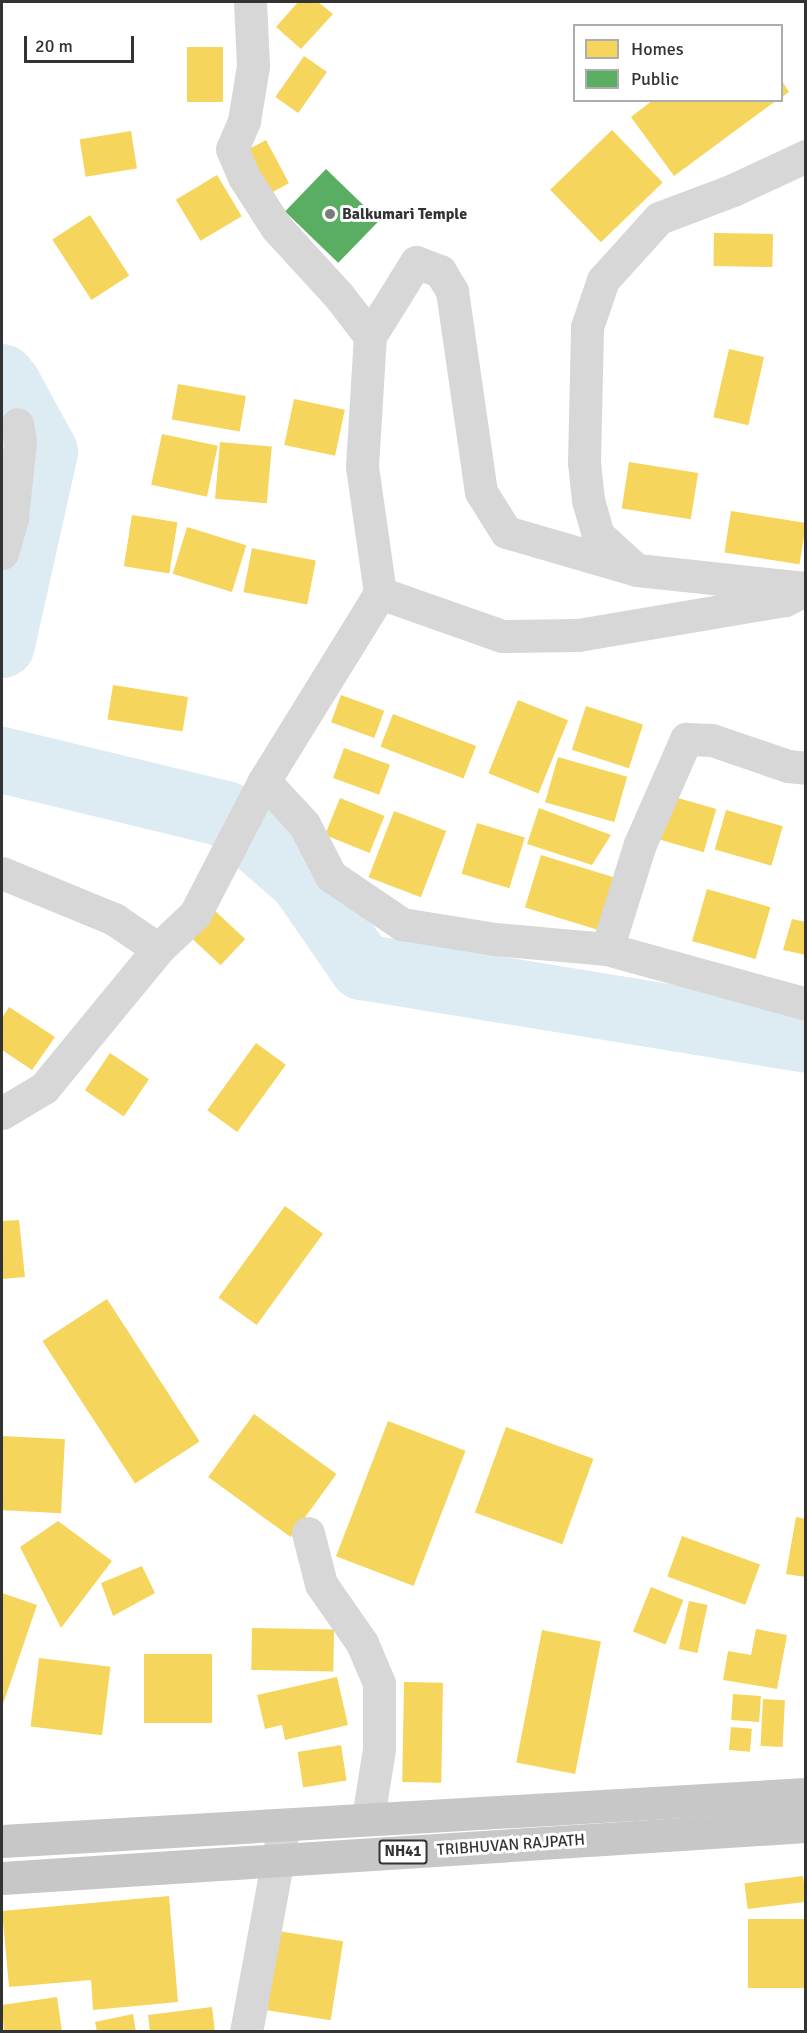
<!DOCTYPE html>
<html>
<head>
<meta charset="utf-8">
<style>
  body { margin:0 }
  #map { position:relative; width:807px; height:2033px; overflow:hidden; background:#fff; font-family:Signika,sans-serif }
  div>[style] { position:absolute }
  .homes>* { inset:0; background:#f6d55c; transform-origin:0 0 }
  .public>* { inset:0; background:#5aae61; transform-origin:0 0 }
  .river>* { height:66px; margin:-33px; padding:0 33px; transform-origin:33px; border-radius:33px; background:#ddebf3 }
  .minor>* { height:33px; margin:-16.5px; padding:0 16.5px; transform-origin:16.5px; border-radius:16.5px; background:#d7d7d7 }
  .trunk>* { height:33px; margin:-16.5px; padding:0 16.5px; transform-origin:16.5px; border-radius:16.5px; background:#c7c7c7 }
  .dots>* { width:16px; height:16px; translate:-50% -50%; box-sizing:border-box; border:3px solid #fff; border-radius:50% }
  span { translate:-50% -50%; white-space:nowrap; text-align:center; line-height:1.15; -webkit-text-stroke:6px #fff; paint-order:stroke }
  .shield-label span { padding:2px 4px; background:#fff; border:2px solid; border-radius:4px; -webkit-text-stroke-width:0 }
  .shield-label { font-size:15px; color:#333; font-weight:700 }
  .poi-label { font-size:16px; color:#333; font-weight:700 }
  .left { translate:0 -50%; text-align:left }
  .street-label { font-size:16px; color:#333 }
  .frame { position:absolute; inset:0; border:3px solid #333; pointer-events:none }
  .legend { position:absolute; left:573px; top:24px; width:210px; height:78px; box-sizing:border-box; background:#fff; border:2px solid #adadad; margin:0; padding:8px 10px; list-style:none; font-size:18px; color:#333 }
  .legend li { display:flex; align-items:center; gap:12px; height:30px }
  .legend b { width:30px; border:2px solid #adadad }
  .scale { position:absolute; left:24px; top:36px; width:110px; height:27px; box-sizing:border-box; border:3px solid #333; border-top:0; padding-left:8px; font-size:18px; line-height:21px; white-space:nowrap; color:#333; -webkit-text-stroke:4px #fff; paint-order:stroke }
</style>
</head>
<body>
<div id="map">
  <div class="homes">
    <i style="clip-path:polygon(298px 2px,318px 2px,333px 14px,301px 49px,276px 27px)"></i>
    <i style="left:187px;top:47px;width:36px;height:55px"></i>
    <i style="left:304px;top:56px;width:28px;height:50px;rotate:35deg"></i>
    <i style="clip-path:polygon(782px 81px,789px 92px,782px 97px)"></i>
    <i style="clip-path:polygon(653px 100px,777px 100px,674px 176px,631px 117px)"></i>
    <i style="left:612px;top:130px;width:73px;height:86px;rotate:46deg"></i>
    <i style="left:131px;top:131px;width:38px;height:52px;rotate:81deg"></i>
    <i style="left:266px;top:140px;width:49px;height:33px;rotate:62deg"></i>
    <i style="left:217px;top:175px;width:48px;height:48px;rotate:59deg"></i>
    <i style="left:90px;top:215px;width:72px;height:45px;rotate:57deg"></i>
    <i style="left:714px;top:233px;width:59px;height:33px;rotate:1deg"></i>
    <i style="left:729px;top:349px;width:36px;height:70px;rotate:13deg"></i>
    <i style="left:178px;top:384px;width:69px;height:36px;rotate:10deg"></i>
    <i style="left:294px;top:399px;width:52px;height:47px;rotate:12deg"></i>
    <i style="left:162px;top:434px;width:57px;height:52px;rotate:12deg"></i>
    <i style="left:220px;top:442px;width:52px;height:57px;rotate:5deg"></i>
    <i style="left:629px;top:462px;width:70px;height:47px;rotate:9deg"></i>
    <i style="left:731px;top:511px;width:76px;height:42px;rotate:9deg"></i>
    <i style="left:132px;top:515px;width:46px;height:52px;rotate:9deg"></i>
    <i style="left:187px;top:527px;width:62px;height:49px;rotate:17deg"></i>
    <i style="left:252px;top:548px;width:65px;height:45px;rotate:11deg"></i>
    <i style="left:113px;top:685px;width:76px;height:35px;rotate:9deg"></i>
    <i style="left:341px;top:695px;width:46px;height:29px;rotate:20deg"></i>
    <i style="left:518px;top:700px;width:54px;height:79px;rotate:22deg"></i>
    <i style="left:586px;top:706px;width:60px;height:46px;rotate:18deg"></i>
    <i style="left:393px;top:714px;width:89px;height:35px;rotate:21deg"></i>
    <i style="left:344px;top:748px;width:49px;height:32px;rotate:20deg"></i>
    <i style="left:558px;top:757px;width:72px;height:47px;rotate:16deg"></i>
    <i style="left:671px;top:796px;width:47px;height:45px;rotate:16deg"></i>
    <i style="left:340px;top:798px;width:48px;height:40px;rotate:22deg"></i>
    <i style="clip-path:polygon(539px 808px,611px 835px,592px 865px,527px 844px)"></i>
    <i style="left:726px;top:810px;width:59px;height:41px;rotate:16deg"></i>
    <i style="left:394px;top:811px;width:56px;height:71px;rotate:21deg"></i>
    <i style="left:477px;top:823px;width:50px;height:53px;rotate:17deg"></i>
    <i style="left:541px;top:855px;width:76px;height:55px;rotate:17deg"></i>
    <i style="left:707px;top:889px;width:66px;height:54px;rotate:16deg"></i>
    <i style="left:213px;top:909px;width:44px;height:36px;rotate:43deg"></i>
    <i style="clip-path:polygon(792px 919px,806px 922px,806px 955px,783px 950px)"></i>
    <i style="clip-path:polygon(9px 1007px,55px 1037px,32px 1070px,2px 1050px,2px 1018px)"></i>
    <i style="left:256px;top:1043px;width:37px;height:83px;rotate:36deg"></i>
    <i style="left:110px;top:1053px;width:47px;height:45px;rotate:34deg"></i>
    <i style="left:285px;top:1206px;width:47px;height:113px;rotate:36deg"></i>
    <i style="clip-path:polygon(19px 1220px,25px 1277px,2px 1279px,2px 1221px)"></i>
    <i style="left:107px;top:1299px;width:170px;height:77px;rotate:57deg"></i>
    <i style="left:254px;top:1414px;width:102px;height:78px;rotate:36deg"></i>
    <i style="left:388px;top:1421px;width:83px;height:145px;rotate:21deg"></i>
    <i style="left:506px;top:1427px;width:93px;height:91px;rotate:20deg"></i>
    <i style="left:2px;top:1436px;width:63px;height:74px;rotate:3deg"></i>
    <i style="clip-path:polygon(796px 1517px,806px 1519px,806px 1577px,786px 1574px)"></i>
    <i style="clip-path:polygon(58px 1521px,112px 1561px,61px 1628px,20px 1547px)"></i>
    <i style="left:682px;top:1536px;width:83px;height:43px;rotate:20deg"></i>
    <i style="clip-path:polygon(142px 1566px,155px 1593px,113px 1616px,101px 1583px)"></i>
    <i style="left:651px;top:1587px;width:35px;height:48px;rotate:22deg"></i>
    <i style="clip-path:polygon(2px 1593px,37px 1605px,2px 1707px)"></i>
    <i style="left:689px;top:1601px;width:19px;height:49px;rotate:12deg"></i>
    <i style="left:252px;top:1628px;width:82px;height:42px;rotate:1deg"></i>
    <i style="clip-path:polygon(756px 1629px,787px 1635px,777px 1689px,723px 1680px,728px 1651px,751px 1655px)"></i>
    <i style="left:542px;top:1630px;width:60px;height:135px;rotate:11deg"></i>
    <i style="left:144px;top:1654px;width:68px;height:69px"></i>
    <i style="left:39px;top:1658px;width:72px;height:69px;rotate:7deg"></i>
    <i style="clip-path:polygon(337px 1677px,348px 1725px,285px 1740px,282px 1725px,265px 1729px,257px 1695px)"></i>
    <i style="left:404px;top:1682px;width:39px;height:100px;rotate:1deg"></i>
    <i style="left:733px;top:1694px;width:28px;height:26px;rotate:4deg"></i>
    <i style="left:763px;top:1699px;width:22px;height:47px;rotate:3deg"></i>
    <i style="left:731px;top:1727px;width:21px;height:23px;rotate:5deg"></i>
    <i style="left:341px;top:1745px;width:36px;height:44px;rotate:81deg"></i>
    <i style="left:803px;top:1876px;width:26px;height:59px;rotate:83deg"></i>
    <i style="clip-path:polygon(169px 1896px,178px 2002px,93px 2010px,91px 1980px,9px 1987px,2px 1911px)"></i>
    <i style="left:806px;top:1919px;width:69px;height:58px;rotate:90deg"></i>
    <i style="left:278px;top:1931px;width:66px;height:80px;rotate:9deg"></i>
    <i style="clip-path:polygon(57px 1997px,62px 2032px,4px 2032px,2px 2005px)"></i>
    <i style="clip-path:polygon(212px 2007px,215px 2032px,150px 2032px,148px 2015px)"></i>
    <i style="clip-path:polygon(133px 2014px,136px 2032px,97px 2032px,95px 2022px)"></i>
  </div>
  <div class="public">
    <i style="left:326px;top:169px;width:74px;height:59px;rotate:44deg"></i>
  </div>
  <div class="river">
    <i style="left:2px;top:377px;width:11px;rotate:52deg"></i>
    <i style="left:9px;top:386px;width:75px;rotate:61.4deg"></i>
    <i style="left:45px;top:452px;width:198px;rotate:102.6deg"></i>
    <i style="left:2px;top:760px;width:230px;rotate:13.6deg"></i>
    <i style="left:226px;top:814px;width:101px;rotate:41deg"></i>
    <i style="left:302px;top:880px;width:106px;rotate:55.4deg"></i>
    <i style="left:362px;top:967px;width:450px;rotate:9.3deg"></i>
  </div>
  <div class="minor">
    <i style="left:250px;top:2px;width:64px;rotate:87.3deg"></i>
    <i style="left:253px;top:66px;width:56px;rotate:99.3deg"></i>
    <i style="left:244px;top:121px;width:30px;rotate:113deg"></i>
    <i style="left:232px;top:149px;width:30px;rotate:67deg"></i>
    <i style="left:244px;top:177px;width:59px;rotate:57.4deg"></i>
    <i style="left:276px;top:227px;width:93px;rotate:47.6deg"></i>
    <i style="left:339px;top:296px;width:51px;rotate:52.2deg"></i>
    <i style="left:2px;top:553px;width:37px;rotate:-74deg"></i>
    <i style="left:12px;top:517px;width:75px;rotate:-83.9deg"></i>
    <i style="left:20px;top:442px;width:18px;rotate:-99deg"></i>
    <i style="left:631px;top:565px;width:45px;rotate:-137.7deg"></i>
    <i style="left:598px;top:535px;width:36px;rotate:-106deg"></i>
    <i style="left:588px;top:500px;width:38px;rotate:-96deg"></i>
    <i style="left:584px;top:462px;width:135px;rotate:-88.7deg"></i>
    <i style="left:587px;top:327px;width:50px;rotate:-71.2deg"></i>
    <i style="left:603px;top:280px;width:84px;rotate:-47.9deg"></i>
    <i style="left:659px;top:218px;width:79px;rotate:-20.7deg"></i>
    <i style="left:733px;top:190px;width:81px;rotate:-25deg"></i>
    <i style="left:380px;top:593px;width:129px;rotate:19.4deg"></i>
    <i style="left:502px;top:636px;width:76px;rotate:-0.8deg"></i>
    <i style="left:578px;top:635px;width:210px;rotate:-9.6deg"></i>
    <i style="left:785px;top:600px;width:11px;rotate:-27deg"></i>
    <i style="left:264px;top:781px;width:59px;rotate:47.1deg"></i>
    <i style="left:304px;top:824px;width:59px;rotate:62.6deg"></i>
    <i style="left:331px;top:876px;width:86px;rotate:34.1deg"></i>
    <i style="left:402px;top:924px;width:94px;rotate:9.2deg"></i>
    <i style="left:495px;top:939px;width:112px;rotate:5.1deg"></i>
    <i style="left:607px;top:949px;width:206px;rotate:15.4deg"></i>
    <i style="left:2px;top:873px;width:121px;rotate:22.3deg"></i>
    <i style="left:114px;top:919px;width:53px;rotate:34.3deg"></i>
    <i style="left:607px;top:949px;width:110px;rotate:-72.6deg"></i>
    <i style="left:640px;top:844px;width:115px;rotate:-66.3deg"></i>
    <i style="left:686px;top:739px;width:26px;rotate:2deg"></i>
    <i style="left:712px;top:740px;width:80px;rotate:18.9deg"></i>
    <i style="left:788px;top:766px;width:18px;rotate:6deg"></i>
    <i style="left:2px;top:1113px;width:49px;rotate:-30.8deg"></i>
    <i style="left:44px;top:1088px;width:180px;rotate:-50.6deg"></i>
    <i style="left:158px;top:949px;width:51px;rotate:-43.4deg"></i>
    <i style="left:195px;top:914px;width:150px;rotate:-62.6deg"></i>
    <i style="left:264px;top:781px;width:221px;rotate:-58.3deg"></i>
    <i style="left:380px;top:593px;width:128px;rotate:-98.1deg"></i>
    <i style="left:362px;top:466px;width:130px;rotate:-86.5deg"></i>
    <i style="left:370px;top:336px;width:87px;rotate:-58.1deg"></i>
    <i style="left:416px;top:262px;width:26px;rotate:21deg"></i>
    <i style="left:440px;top:271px;width:23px;rotate:59deg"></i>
    <i style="left:452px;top:291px;width:203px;rotate:81.8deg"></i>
    <i style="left:481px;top:492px;width:47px;rotate:58deg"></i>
    <i style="left:506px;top:532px;width:136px;rotate:16.2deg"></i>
    <i style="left:637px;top:570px;width:170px;rotate:6.1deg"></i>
    <i style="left:308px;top:1533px;width:53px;rotate:75.7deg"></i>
    <i style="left:321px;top:1584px;width:72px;rotate:55.2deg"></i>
    <i style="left:362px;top:1643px;width:43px;rotate:67deg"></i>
    <i style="left:379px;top:1683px;width:66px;rotate:90deg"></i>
    <i style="left:379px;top:1749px;width:70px;rotate:99.1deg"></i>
    <i style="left:246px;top:2032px;width:210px;rotate:-79.6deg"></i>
  </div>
  <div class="trunk">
    <i style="left:2px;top:1841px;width:805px;rotate:-3.35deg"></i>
    <i style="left:2px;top:1878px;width:806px;rotate:-3.7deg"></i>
  </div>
  <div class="dots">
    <i style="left:330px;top:214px;background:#7a7a7a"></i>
  </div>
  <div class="shield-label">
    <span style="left:403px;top:1852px">NH41</span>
  </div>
  <div class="poi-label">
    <span class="left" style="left:342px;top:214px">Balkumari Temple</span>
  </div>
  <div class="street-label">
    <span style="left:511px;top:1845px;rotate:-4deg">TRIBHUVAN RAJPATH</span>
  </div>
  <div class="frame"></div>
  <ul class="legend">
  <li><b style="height:16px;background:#f6d55c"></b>Homes</li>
  <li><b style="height:16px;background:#5aae61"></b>Public</li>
  </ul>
  <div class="scale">20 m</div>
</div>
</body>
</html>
